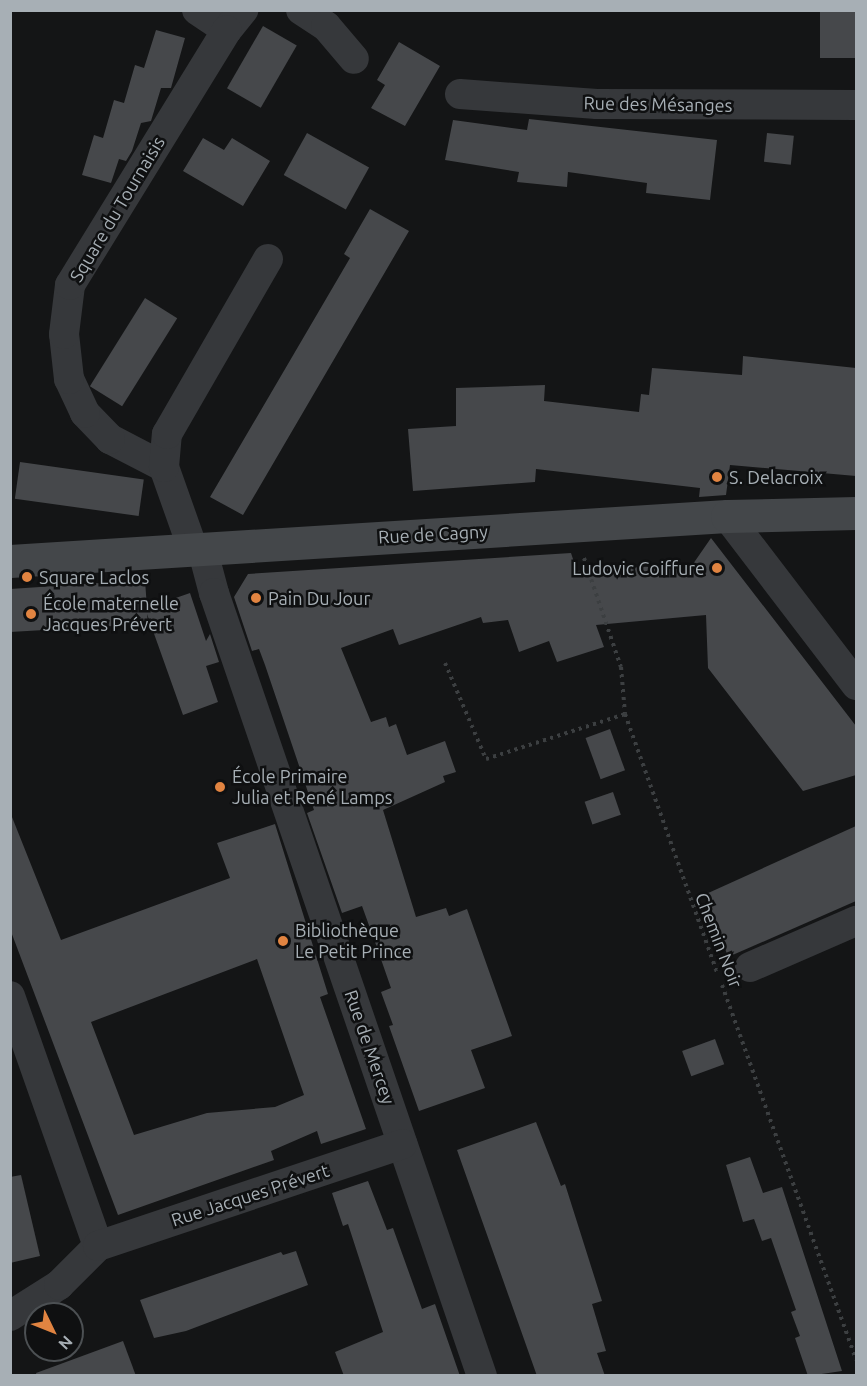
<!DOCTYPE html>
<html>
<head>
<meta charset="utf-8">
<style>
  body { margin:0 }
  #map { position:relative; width:867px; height:1386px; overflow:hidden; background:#141516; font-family:Ubuntu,sans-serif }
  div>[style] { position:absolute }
  .building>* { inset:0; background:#46484b; transform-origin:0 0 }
  .path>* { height:4px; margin-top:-2px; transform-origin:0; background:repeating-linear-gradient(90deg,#3c3f41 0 3px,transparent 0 7.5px) }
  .street>* { height:30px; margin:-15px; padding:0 15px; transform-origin:15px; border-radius:15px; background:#36383b }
  .secondary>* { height:33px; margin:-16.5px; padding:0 16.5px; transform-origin:16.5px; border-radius:16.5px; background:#44474a }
  .dots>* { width:16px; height:16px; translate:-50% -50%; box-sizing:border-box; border:3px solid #0f1011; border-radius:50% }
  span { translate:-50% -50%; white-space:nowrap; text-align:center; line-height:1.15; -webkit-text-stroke:5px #0f1011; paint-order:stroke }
  .street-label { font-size:18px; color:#a7afb5 }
  .poi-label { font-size:18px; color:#a7afb5 }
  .left { translate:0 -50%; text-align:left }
  .right { translate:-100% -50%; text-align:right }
  .frame { position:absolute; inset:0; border:12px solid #a7afb5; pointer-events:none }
  .north { position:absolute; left:24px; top:1302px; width:60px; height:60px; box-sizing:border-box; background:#0f1011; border:2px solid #4c5053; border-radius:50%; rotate:133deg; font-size:16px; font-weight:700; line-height:24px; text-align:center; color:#a7afb5 }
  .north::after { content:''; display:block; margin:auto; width:21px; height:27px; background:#e18441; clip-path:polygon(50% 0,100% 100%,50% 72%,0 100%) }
</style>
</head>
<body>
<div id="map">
  <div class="building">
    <i style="left:820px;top:10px;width:36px;height:48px"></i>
    <i style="left:263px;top:26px;width:39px;height:72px;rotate:30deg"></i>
    <i style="clip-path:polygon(156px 30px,185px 38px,171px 88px,161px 88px,151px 121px,141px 123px,132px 151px,126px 161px,119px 159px,111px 183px,82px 175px,94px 135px,103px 138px,114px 100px,124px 103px,135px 65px,144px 68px)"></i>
    <i style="clip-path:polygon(399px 42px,440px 66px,405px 126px,371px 108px,385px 85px,377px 80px)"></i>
    <i style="clip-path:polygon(529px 119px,717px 140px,710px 200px,646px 193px,647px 183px,568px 172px,567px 187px,517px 182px,519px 172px,445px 160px,453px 120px,527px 130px)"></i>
    <i style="left:307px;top:133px;width:71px;height:48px;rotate:29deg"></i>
    <i style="left:767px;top:133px;width:27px;height:29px;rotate:6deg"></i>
    <i style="clip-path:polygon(203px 138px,224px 150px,232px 138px,270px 161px,243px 206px,183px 171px)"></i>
    <i style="clip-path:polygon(370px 209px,409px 231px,243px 515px,210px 497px,350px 258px,344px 254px)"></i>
    <i style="left:145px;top:298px;width:38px;height:104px;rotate:32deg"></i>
    <i style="clip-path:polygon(743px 356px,856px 368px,856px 476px,730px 465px,726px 495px,699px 497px,700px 488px,536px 469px,535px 482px,413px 491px,408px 429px,456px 426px,456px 388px,545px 385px,544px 401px,639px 412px,641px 394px,649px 395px,652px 368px,742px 375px)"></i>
    <i style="left:20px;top:462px;width:125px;height:37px;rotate:8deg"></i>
    <i style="clip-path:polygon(711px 538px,856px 726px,856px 775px,803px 791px,708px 668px,706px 615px,596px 625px,604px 647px,557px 662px,549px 641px,519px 652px,508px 620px,483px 623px,481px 617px,399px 645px,393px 629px,341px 648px,371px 722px,386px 717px,389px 727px,396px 724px,407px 755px,445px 741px,456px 772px,443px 776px,445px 782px,383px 810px,416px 917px,446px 908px,449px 916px,467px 909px,512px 1036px,471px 1050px,485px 1088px,419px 1111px,389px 1026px,393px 1025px,381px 992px,391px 988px,375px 942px,362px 906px,342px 913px,307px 813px,314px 810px,265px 665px,259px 649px,252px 651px,234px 597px,248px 574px,571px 553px,577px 571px,693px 564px)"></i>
    <i style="clip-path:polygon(145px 580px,147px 608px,190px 593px,206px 641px,210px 634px,219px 662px,206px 666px,218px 702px,183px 715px,147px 614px,148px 624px,10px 632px,10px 589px)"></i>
    <i style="left:610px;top:729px;width:44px;height:26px;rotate:70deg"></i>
    <i style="left:613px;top:792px;width:24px;height:30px;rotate:71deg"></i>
    <i style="clip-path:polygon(evenodd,10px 812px,61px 940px,230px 878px,217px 843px,275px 824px,328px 994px,320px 997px,366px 1129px,321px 1144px,317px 1131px,271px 1151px,274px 1160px,118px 1215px,10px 929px,10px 812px,257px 959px,304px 1095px,275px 1107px,207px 1113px,134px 1135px,91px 1022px,257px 959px)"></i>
    <i style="clip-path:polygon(856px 826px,856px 901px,728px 957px,706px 894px)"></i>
    <i style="left:715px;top:1039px;width:27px;height:35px;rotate:70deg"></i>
    <i style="clip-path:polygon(536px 1122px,561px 1186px,565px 1184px,602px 1301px,592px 1304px,606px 1351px,597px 1353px,605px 1376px,537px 1376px,457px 1150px)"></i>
    <i style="clip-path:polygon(750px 1157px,763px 1193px,782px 1187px,842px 1371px,808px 1376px,795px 1338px,800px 1336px,791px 1312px,796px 1310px,771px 1238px,762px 1241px,754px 1219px,743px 1222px,726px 1165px)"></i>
    <i style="clip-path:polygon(21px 1175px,40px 1256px,10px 1263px,10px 1177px)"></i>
    <i style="clip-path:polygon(368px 1181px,387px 1230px,393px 1228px,422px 1309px,435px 1304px,460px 1376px,344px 1376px,335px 1352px,383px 1332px,348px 1224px,343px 1226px,332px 1193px)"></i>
    <i style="clip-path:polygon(296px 1251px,308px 1285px,186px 1331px,154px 1338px,140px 1300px,281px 1252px,283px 1255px)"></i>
    <i style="clip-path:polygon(123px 1341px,136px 1376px,37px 1376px,36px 1373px)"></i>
  </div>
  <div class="path">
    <i style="left:584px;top:558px;width:115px;rotate:71.3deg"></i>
    <i style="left:621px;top:667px;width:47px;rotate:85.1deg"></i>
    <i style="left:625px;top:714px;width:274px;rotate:70.4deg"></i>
    <i style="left:445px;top:663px;width:104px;rotate:66.9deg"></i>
    <i style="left:486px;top:759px;width:146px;rotate:-17.9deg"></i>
    <i style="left:722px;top:985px;width:398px;rotate:70.3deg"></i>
  </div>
  <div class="street">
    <i style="left:197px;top:10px;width:36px;rotate:34deg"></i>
    <i style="left:227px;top:30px;width:26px;rotate:-51deg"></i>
    <i style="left:301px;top:10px;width:30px;rotate:33deg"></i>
    <i style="left:326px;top:26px;width:43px;rotate:49.7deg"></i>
    <i style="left:460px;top:94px;width:137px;rotate:4.2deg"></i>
    <i style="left:597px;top:104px;width:259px;rotate:0.2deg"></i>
    <i style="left:164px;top:467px;width:61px;rotate:-152.6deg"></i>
    <i style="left:110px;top:439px;width:36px;rotate:-134deg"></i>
    <i style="left:85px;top:413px;width:38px;rotate:-115deg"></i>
    <i style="left:69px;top:379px;width:45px;rotate:-96.3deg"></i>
    <i style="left:64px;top:334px;width:49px;rotate:-83deg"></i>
    <i style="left:70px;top:285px;width:299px;rotate:-58.4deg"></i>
    <i style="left:727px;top:516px;width:213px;rotate:52.6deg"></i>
    <i style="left:202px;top:548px;width:47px;rotate:75.1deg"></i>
    <i style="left:214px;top:593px;width:828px;rotate:71.11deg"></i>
    <i style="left:193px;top:549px;width:87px;rotate:-109.5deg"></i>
    <i style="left:164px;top:467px;width:33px;rotate:-85deg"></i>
    <i style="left:167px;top:434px;width:202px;rotate:-60deg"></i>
    <i style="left:750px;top:967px;width:116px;rotate:-23.5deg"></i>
    <i style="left:10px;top:996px;width:265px;rotate:70.6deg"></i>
    <i style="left:10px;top:1316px;width:58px;rotate:-32.3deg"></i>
    <i style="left:59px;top:1285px;width:55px;rotate:-45deg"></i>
    <i style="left:98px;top:1246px;width:321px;rotate:-18.5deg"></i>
  </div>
  <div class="secondary">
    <i style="left:10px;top:561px;width:718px;rotate:-3.59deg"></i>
    <i style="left:727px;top:516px;width:129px;rotate:-1.3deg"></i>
  </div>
  <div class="dots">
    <i style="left:717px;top:477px;background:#e18441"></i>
    <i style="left:717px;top:568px;background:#e18441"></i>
    <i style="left:27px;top:577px;background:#e18441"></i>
    <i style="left:256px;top:598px;background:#e18441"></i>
    <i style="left:31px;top:614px;background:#e18441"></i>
    <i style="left:220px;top:787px;background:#e18441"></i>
    <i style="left:283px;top:941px;background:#e18441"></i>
  </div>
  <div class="street-label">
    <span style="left:658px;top:104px;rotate:1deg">Rue des Mésanges</span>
    <span style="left:117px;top:209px;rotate:-59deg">Square du Tournaisis</span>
    <span style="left:433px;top:534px;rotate:-3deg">Rue de Cagny</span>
    <span style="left:719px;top:940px;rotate:69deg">Chemin Noir</span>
    <span style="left:370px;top:1047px;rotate:71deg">Rue de Mercey</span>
    <span style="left:250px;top:1195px;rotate:-18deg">Rue Jacques Prévert</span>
  </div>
  <div class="poi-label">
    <span class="left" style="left:729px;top:477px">S. Delacroix</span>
    <span class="right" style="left:705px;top:568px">Ludovic Coiffure</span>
    <span class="left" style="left:39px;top:577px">Square Laclos</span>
    <span class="left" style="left:268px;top:598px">Pain Du Jour</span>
    <span class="left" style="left:43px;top:614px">École maternelle<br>Jacques Prévert</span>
    <span class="left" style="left:232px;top:787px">École Primaire<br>Julia et René Lamps</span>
    <span class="left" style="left:295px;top:941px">Bibliothèque<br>Le Petit Prince</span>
  </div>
  <div class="frame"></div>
  <div class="north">N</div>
</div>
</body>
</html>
